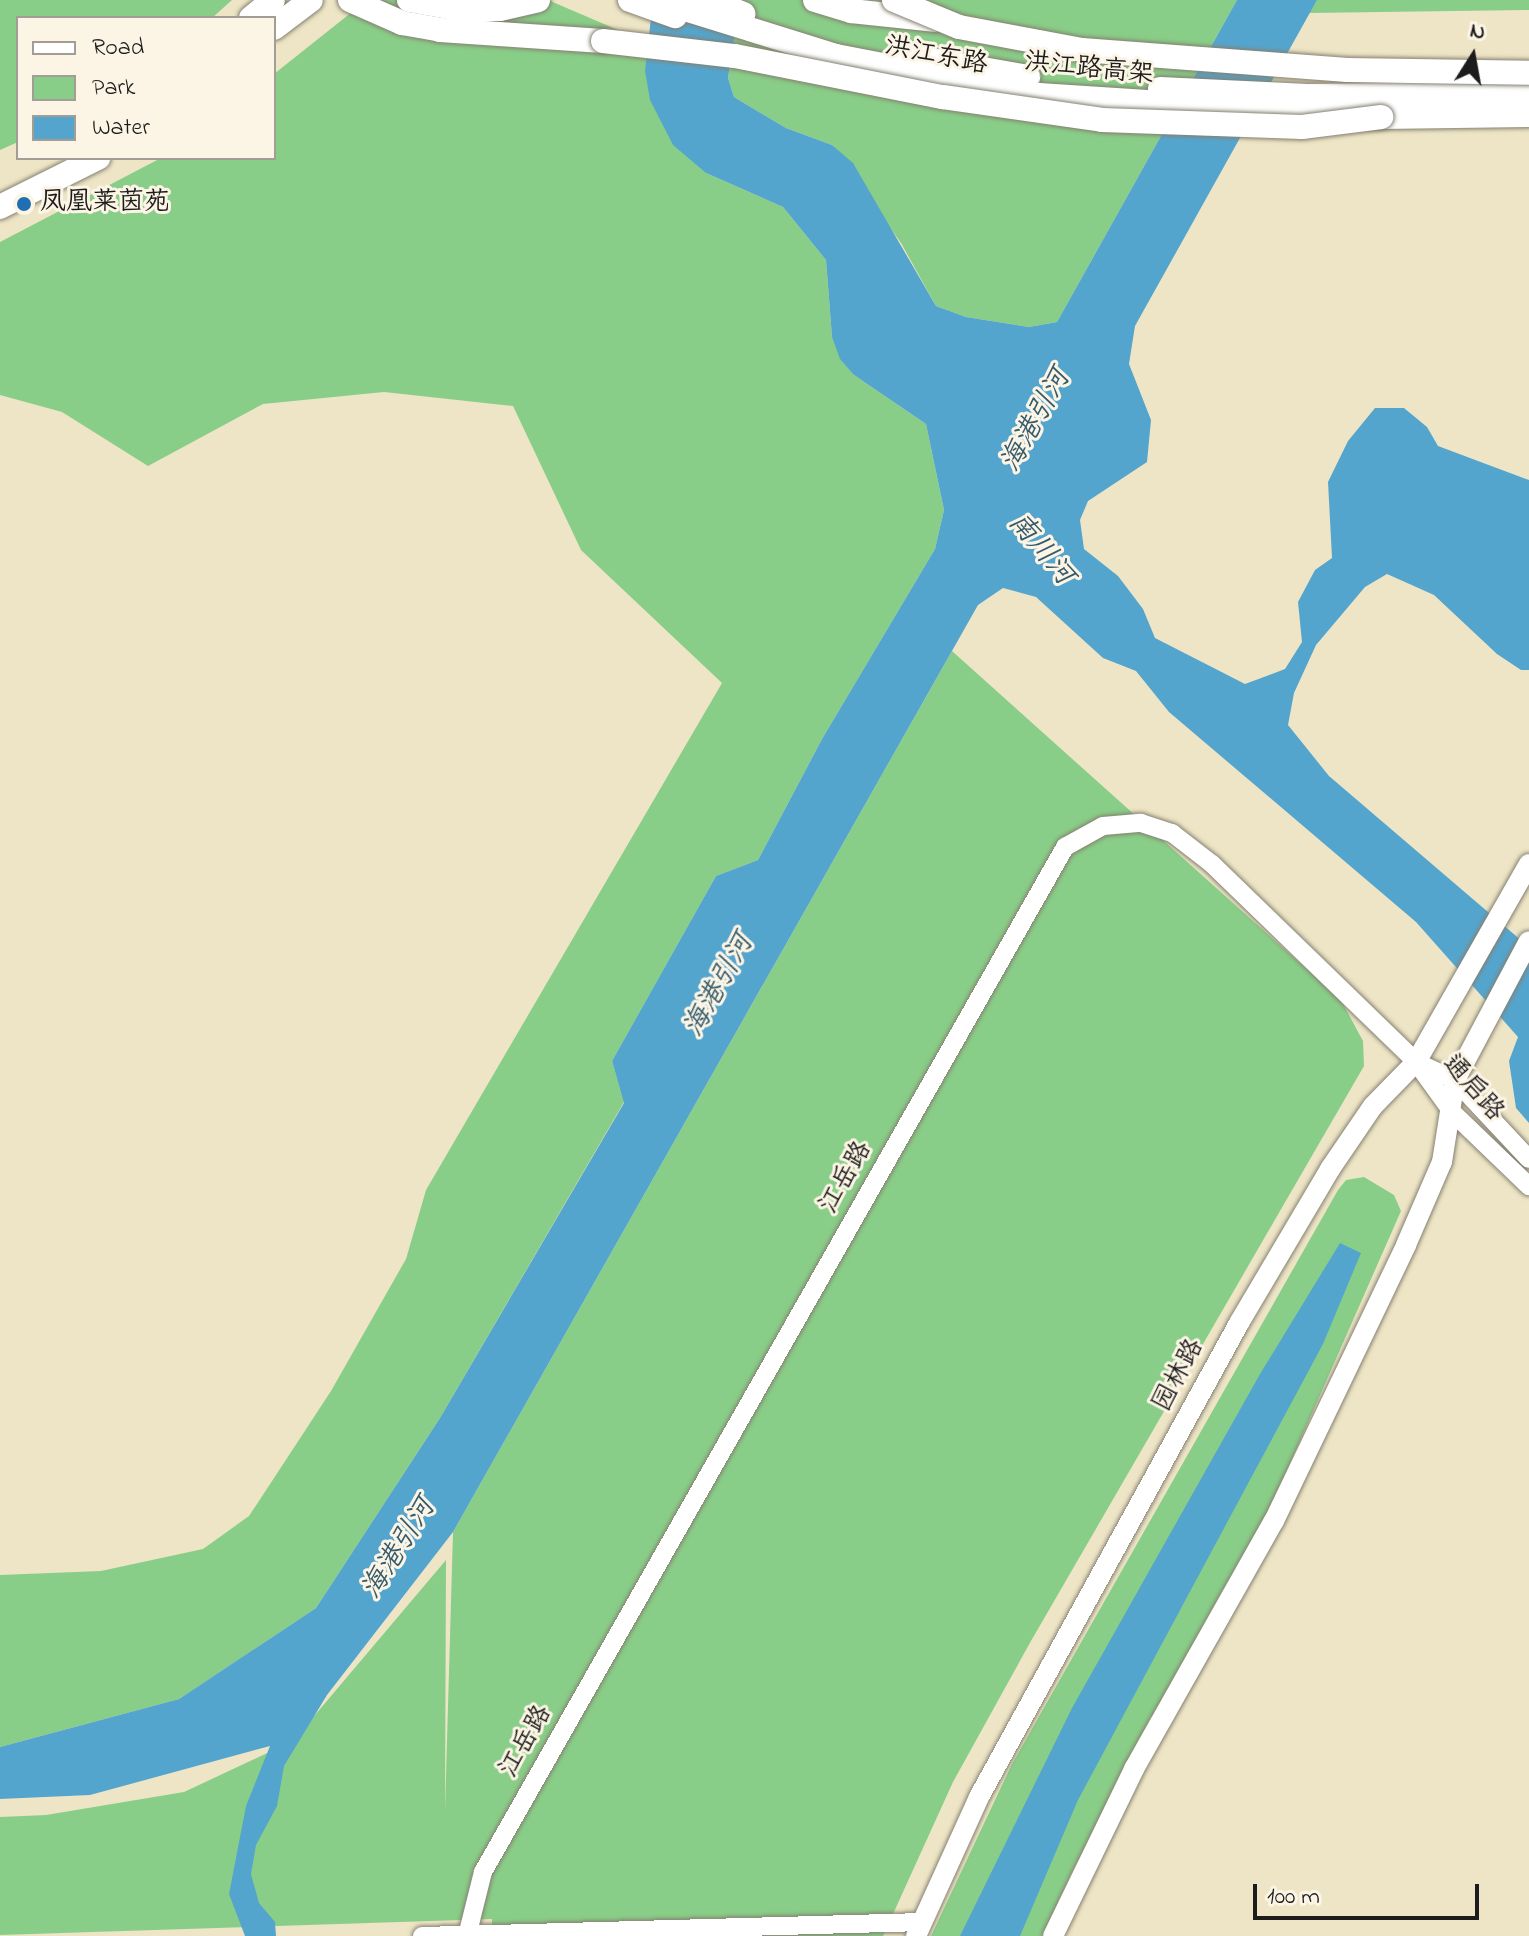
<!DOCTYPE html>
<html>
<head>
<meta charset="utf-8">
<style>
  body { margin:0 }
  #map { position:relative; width:1529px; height:1936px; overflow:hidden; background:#eee5c6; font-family:"Indie Flower","LXGW WenKai TC",sans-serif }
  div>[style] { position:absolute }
  .green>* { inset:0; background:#89ce88 }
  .water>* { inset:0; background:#54a5ce }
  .roads { filter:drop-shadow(0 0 2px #858071) drop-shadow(0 0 2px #858071) }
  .tertiary>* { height:18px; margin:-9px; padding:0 9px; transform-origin:9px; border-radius:9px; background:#fff }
  .secondary>* { height:20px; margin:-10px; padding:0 10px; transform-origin:10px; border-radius:10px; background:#fff }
  .primary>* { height:24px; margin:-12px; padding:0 12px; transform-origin:12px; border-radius:12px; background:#fff }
  .trunk>* { height:24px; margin:-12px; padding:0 12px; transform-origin:12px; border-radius:12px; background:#fff }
  .bridges { filter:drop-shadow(0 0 2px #858071) drop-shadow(0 0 2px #858071) }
  .trunk-bridge>* { height:24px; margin:-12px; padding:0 12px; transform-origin:12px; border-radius:12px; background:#fff }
  .dots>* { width:22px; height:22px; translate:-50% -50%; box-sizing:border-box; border:4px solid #fcf5e5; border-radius:50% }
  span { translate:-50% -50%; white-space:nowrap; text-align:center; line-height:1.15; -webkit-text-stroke:6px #fcf5e5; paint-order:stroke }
  .street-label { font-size:26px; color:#1c1c1c }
  .poi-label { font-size:26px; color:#1c1c1c }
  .left { translate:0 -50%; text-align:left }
  .water-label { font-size:28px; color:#355a6c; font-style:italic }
  .legend { position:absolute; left:16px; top:16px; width:260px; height:144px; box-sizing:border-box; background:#fcf5e5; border:2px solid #a29e95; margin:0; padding:10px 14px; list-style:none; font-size:24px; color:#1c1c1c }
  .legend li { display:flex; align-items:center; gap:16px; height:40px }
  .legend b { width:40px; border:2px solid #a29e95 }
  .north { position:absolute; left:1433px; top:16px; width:80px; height:80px; -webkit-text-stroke:6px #fcf5e5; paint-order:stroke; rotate:11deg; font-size:22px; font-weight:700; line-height:32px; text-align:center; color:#1c1c1c }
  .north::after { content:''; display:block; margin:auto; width:28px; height:36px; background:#1c1c1c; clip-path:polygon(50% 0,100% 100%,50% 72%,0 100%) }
  .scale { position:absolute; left:1253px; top:1884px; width:226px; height:36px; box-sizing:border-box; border:4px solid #1c1c1c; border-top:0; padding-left:10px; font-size:24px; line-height:28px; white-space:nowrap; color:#1c1c1c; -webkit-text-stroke:6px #fcf5e5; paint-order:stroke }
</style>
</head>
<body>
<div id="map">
  <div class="green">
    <i style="clip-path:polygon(0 0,232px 0,212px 18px,18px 18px,18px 142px,0 150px)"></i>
    <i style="clip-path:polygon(367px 0,548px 0,646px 42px,706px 173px,783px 207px,826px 260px,832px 337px,854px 375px,926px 424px,944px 510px,935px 549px,822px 739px,758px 860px,716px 876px,612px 1061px,624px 1102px,440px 1418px,316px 1608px,179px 1699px,0 1747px,0 1575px,101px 1571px,203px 1549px,249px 1516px,331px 1391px,406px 1259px,426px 1190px,722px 683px,581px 550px,513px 406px,384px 392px,263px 404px,148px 466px,62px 412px,0 395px,0 242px,161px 158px,274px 158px,274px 74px)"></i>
    <i style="clip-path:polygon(740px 0,1237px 0,1057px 322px,1029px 327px,966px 317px,936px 306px,901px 243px,832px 145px,786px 128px,734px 97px,728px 78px)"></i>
    <i style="clip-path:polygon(1317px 0,1529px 0,1529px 10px,1309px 13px)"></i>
    <i style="clip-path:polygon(952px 651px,1341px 1000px,1363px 1041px,1364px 1066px,1031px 1641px,953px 1782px,883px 1936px,492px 1936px,492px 1919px,0 1935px,0 1817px,46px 1815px,184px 1792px,293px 1741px,446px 1560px,445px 1811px,453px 1532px)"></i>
    <i style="clip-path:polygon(1364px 1177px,1394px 1195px,1401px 1211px,1270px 1509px,1074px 1868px,1043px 1936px,931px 1936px,1012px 1764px,1338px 1190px,1346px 1180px)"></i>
  </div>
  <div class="water">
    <i style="clip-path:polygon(653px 0,740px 0,728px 78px,734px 97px,786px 128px,832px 145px,853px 163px,936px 306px,966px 317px,1029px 327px,1057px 322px,1237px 0,1317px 0,1135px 326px,1129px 364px,1151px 420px,1147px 462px,1088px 501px,1080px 520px,1084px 549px,1118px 576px,1143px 609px,1155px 638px,1245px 684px,1285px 669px,1302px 642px,1298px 602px,1315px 570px,1332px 558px,1328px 482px,1348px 441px,1375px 408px,1404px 408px,1427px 427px,1438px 446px,1529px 480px,1529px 670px,1521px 670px,1497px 654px,1434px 595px,1387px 574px,1365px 587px,1316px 645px,1294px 693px,1288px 725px,1329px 776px,1529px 947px,1529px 1123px,1516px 1108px,1509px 1061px,1518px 1037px,1416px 922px,1169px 712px,1136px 671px,1103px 658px,1036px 597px,1003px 588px,978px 605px,453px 1532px,327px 1695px,284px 1766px,277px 1806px,256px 1845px,251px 1874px,259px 1903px,275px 1922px,276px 1936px,245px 1936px,229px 1894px,246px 1806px,270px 1746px,90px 1795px,0 1799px,0 1747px,179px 1699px,316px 1608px,440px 1418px,624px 1103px,612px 1061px,716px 876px,758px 860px,822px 739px,935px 549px,944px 510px,926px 424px,854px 375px,840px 359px,832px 337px,826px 260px,783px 207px,706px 173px,673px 145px,650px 100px,645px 71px)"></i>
    <i style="clip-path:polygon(1340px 1243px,1361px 1253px,1323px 1344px,1078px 1800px,1020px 1936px,960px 1936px,1072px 1708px,1260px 1374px)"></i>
  </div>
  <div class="roads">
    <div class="tertiary">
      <i style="left:1418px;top:1063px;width:41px;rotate:24.7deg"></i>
      <i style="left:1455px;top:1080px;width:108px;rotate:46.9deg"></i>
      <i style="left:422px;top:1936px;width:499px;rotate:-1.6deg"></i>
      <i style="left:467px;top:1936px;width:66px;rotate:-76deg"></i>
      <i style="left:483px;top:1872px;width:1179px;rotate:-60.41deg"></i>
      <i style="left:1065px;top:847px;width:43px;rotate:-28.9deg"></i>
      <i style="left:1103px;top:826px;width:38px;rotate:-5deg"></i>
      <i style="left:1141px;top:823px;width:33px;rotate:18deg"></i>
      <i style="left:1172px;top:833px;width:51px;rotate:37.8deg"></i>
      <i style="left:1212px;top:864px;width:284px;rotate:44.1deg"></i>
      <i style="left:1416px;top:1062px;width:62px;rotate:54.2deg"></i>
      <i style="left:1452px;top:1112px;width:107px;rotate:43.9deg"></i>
    </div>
    <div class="secondary">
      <i style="left:916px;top:1936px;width:153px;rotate:-65.6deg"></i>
      <i style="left:979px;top:1797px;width:541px;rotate:-61.25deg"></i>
      <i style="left:1239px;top:1323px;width:179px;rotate:-59.4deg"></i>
      <i style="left:1330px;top:1169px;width:76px;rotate:-55.7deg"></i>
      <i style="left:1373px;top:1106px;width:62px;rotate:-45.7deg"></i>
      <i style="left:1416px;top:1062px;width:228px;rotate:-60.3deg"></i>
      <i style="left:1053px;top:1936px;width:186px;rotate:-64.1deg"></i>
      <i style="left:1134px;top:1769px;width:285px;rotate:-60.6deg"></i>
      <i style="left:1274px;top:1521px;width:306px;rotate:-64.4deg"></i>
      <i style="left:1406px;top:1245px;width:90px;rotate:-66.6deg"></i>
      <i style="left:1442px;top:1162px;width:83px;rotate:-81deg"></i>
      <i style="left:1455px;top:1080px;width:157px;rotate:-62deg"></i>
    </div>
    <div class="primary">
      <i style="left:630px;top:0;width:48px;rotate:19.6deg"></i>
      <i style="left:815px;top:0;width:38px;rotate:17deg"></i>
      <i style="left:851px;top:11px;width:84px;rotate:6.1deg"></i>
      <i style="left:251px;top:18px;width:28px;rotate:-39deg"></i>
      <i style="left:274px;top:28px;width:46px;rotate:-37.1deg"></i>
      <i style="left:0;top:207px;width:110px;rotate:-26.6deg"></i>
    </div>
    <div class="trunk">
      <i style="left:350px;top:0;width:57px;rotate:23.9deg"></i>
      <i style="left:402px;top:23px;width:39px;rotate:10deg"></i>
      <i style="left:440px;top:30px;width:163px;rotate:3.9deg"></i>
      <i style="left:409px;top:0;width:57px;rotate:10.1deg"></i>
      <i style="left:465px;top:10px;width:35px;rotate:-2deg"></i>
      <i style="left:500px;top:9px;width:39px;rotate:-13deg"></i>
      <i style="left:656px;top:0;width:189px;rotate:17.3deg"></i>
      <i style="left:836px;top:56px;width:207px;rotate:10.9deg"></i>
      <i style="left:1039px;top:95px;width:343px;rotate:3.7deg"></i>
      <i style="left:1381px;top:117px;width:148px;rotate:-0.8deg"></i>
      <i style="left:707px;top:0;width:39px;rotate:21deg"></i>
      <i style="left:902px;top:55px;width:128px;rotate:9.9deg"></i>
      <i style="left:1160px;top:89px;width:148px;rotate:2.7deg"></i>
      <i style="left:1308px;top:96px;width:221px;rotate:-0.8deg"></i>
    </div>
  </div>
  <div class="bridges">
    <div class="trunk-bridge">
      <i style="left:894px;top:0;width:70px;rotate:22.6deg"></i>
      <i style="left:959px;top:27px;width:125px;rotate:10.6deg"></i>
      <i style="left:1082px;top:50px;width:266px;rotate:4.3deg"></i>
      <i style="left:1347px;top:70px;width:182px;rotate:0.9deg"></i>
      <i style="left:603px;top:41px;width:133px;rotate:6.5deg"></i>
      <i style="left:735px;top:56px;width:212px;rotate:11.2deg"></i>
      <i style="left:943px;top:97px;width:161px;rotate:8.2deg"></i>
      <i style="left:1102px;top:120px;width:200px;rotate:2deg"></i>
      <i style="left:1302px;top:127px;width:80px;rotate:-7.2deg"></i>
    </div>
  </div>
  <div class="dots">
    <i style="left:24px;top:204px;background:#1f6fb2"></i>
  </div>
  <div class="street-label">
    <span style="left:936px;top:57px;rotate:11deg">洪江东路</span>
    <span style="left:1089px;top:70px;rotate:6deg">洪江路高架</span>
    <span style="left:1472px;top:1089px;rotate:49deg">通启路</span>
    <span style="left:847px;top:1178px;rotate:-60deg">江岳路</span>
    <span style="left:1180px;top:1376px;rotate:-62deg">园林路</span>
    <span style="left:527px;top:1742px;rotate:-60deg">江岳路</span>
  </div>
  <div class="poi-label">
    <span class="left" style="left:40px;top:204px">凤凰莱茵苑</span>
  </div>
  <div class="water-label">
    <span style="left:1037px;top:421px;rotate:-61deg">海港引河</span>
    <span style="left:1040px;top:550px;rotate:50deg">南川河</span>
    <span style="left:720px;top:986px;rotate:-61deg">海港引河</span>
    <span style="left:400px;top:1549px;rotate:-58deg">海港引河</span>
  </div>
  <ul class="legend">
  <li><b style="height:10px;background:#fff"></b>Road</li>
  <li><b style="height:22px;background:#89ce88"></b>Park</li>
  <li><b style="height:22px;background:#54a5ce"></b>Water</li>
  </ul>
  <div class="north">N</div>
  <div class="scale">100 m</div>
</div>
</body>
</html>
